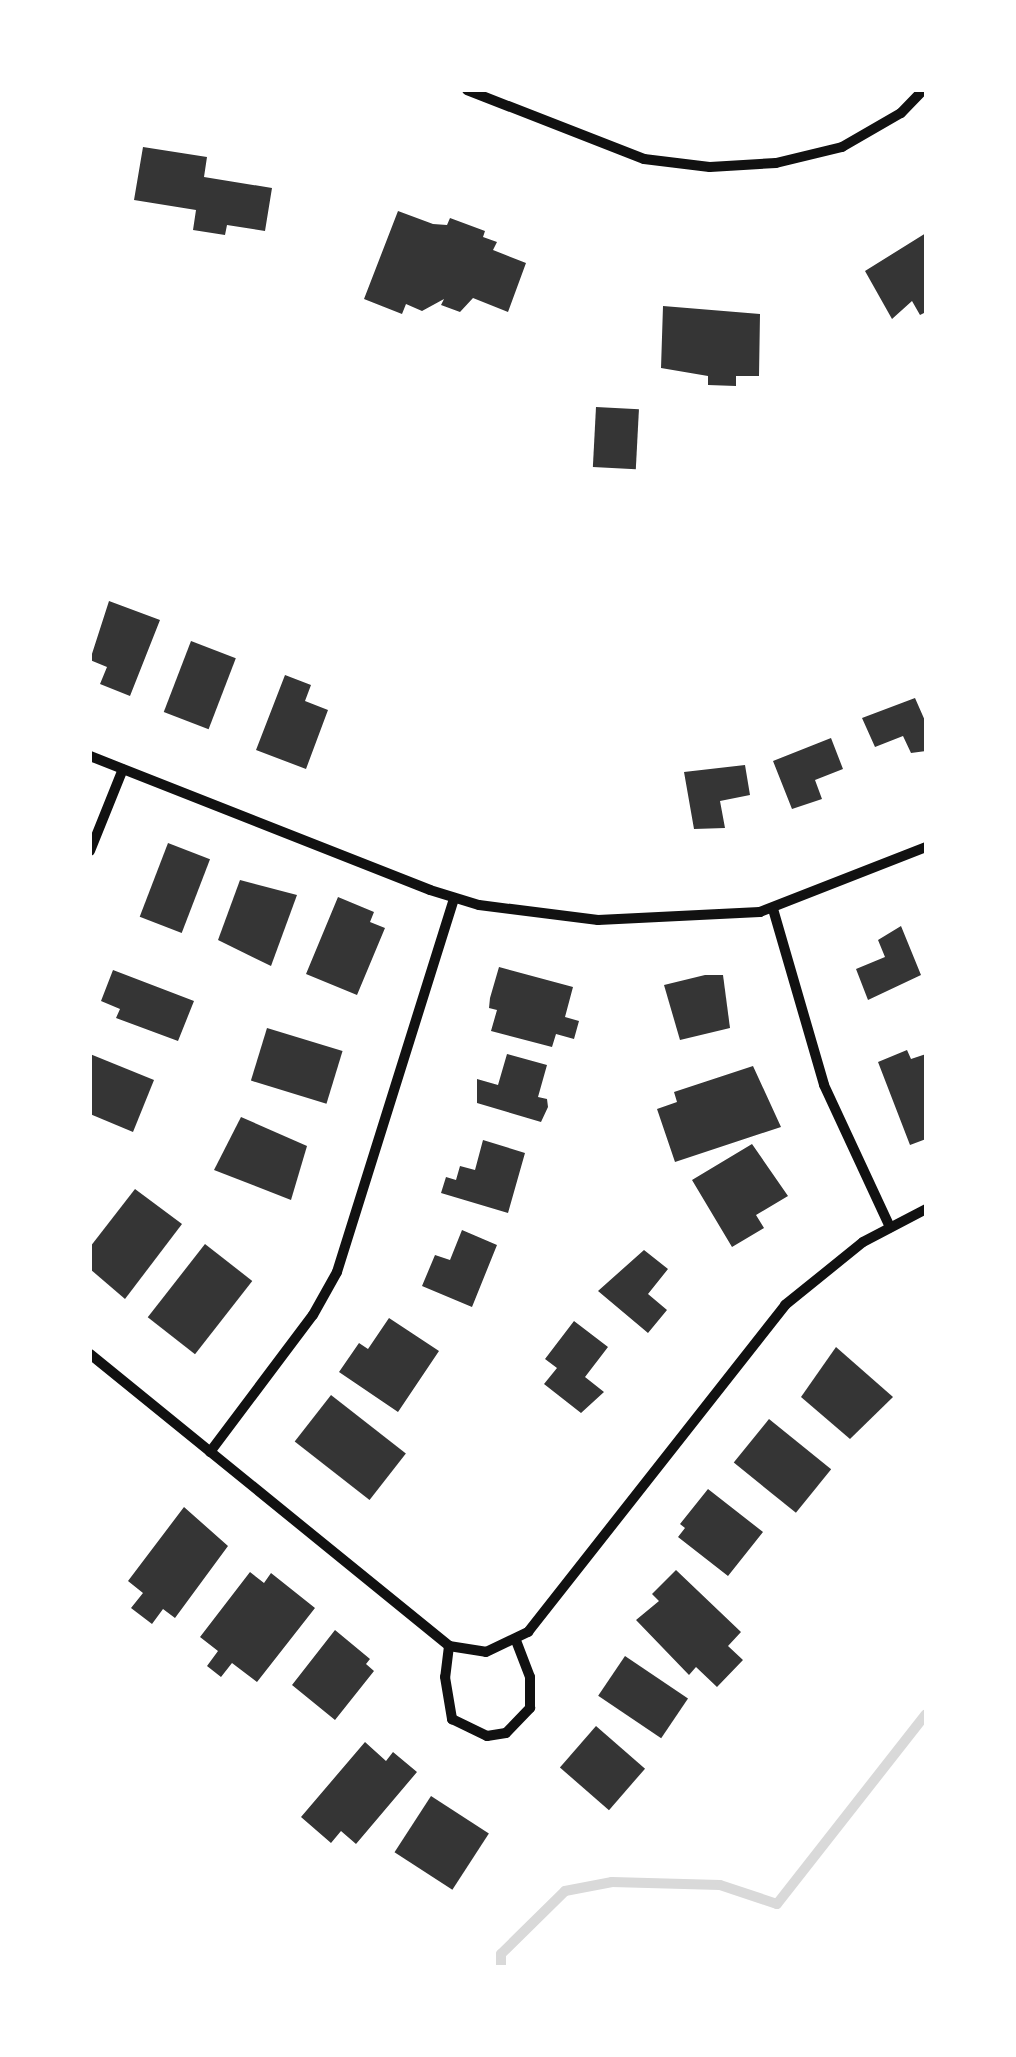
<!DOCTYPE html>
<html>
<head>
<meta charset="utf-8">
<style>
  body { margin:0 }
  #map { position:relative; width:1016px; height:2057px; overflow:hidden; background:#fff; font-family:Commissioner,sans-serif }
  div>[style] { position:absolute }
  .stream>* { height:10px; margin:-5px; padding:0 5px; transform-origin:5px; border-radius:5px; background:#d9d9d9 }
  .building>* { inset:0; background:#353535; transform-origin:0 0 }
  .minor>* { height:10px; margin:-5px; padding:0 5px; transform-origin:5px; border-radius:5px; background:#111 }
  span { translate:-50% -50%; white-space:nowrap; text-align:center; line-height:1.15; -webkit-text-stroke:8px #fff; paint-order:stroke }
  .frame { position:absolute; inset:0; border:92px solid #fff; pointer-events:none }
</style>
</head>
<body>
<div id="map">
  <div class="stream">
    <i style="left:501px;top:1967px;width:13px;rotate:-90deg"></i>
    <i style="left:501px;top:1954px;width:90px;rotate:-44.5deg"></i>
    <i style="left:565px;top:1891px;width:48px;rotate:-10.8deg"></i>
    <i style="left:612px;top:1882px;width:108px;rotate:1.6deg"></i>
    <i style="left:720px;top:1885px;width:60px;rotate:18.4deg"></i>
    <i style="left:777px;top:1904px;width:241px;rotate:-51.9deg"></i>
  </div>
  <div class="building">
    <i style="clip-path:polygon(143px 147px,207px 157px,204px 177px,272px 188px,265px 231px,227px 225px,225px 235px,193px 230px,196px 210px,134px 200px)"></i>
    <i style="clip-path:polygon(398px 211px,433px 224px,447px 225px,450px 218px,485px 231px,483px 237px,497px 242px,493px 250px,526px 263px,508px 312px,473px 298px,460px 312px,441px 305px,444px 299px,422px 311px,406px 304px,402px 314px,364px 299px)"></i>
    <i style="clip-path:polygon(926px 233px,926px 312px,920px 315px,912px 301px,892px 319px,865px 271px)"></i>
    <i style="clip-path:polygon(663px 306px,760px 314px,759px 376px,736px 376px,736px 386px,708px 385px,708px 376px,661px 368px)"></i>
    <i style="left:596px;top:407px;width:43px;height:60px;rotate:3deg"></i>
    <i style="clip-path:polygon(109px 601px,160px 620px,130px 696px,100px 684px,107px 667px,90px 660px)"></i>
    <i style="left:191px;top:641px;width:48px;height:76px;rotate:21deg"></i>
    <i style="clip-path:polygon(285px 675px,311px 685px,305px 701px,328px 710px,306px 769px,256px 750px)"></i>
    <i style="clip-path:polygon(915px 698px,926px 723px,926px 751px,911px 753px,903px 736px,875px 747px,862px 718px)"></i>
    <i style="clip-path:polygon(831px 738px,843px 769px,815px 780px,822px 799px,792px 809px,773px 761px)"></i>
    <i style="clip-path:polygon(745px 765px,750px 795px,720px 801px,725px 828px,694px 829px,684px 772px)"></i>
    <i style="left:168px;top:843px;width:45px;height:79px;rotate:21deg"></i>
    <i style="clip-path:polygon(240px 880px,297px 895px,271px 966px,218px 940px)"></i>
    <i style="clip-path:polygon(338px 897px,374px 912px,370px 922px,385px 928px,357px 995px,306px 974px)"></i>
    <i style="clip-path:polygon(901px 926px,921px 975px,868px 1000px,856px 969px,885px 957px,878px 940px)"></i>
    <i style="clip-path:polygon(499px 967px,573px 987px,565px 1017px,579px 1021px,574px 1039px,556px 1034px,552px 1047px,491px 1031px,497px 1010px,489px 1008px,490px 998px)"></i>
    <i style="clip-path:polygon(113px 970px,194px 1001px,178px 1041px,116px 1018px,120px 1009px,101px 1001px)"></i>
    <i style="clip-path:polygon(705px 975px,723px 975px,730px 1028px,680px 1040px,664px 985px)"></i>
    <i style="left:267px;top:1028px;width:79px;height:55px;rotate:17deg"></i>
    <i style="clip-path:polygon(907px 1050px,911px 1059px,926px 1054px,926px 1139px,910px 1145px,878px 1062px)"></i>
    <i style="clip-path:polygon(90px 1054px,154px 1080px,133px 1132px,90px 1114px)"></i>
    <i style="clip-path:polygon(507px 1054px,547px 1065px,538px 1097px,547px 1099px,548px 1107px,541px 1122px,477px 1103px,477px 1079px,498px 1085px)"></i>
    <i style="clip-path:polygon(753px 1066px,781px 1127px,675px 1162px,657px 1109px,677px 1102px,674px 1092px)"></i>
    <i style="clip-path:polygon(241px 1117px,307px 1146px,291px 1200px,214px 1170px)"></i>
    <i style="clip-path:polygon(483px 1140px,525px 1153px,508px 1213px,441px 1193px,446px 1177px,456px 1180px,460px 1166px,475px 1170px)"></i>
    <i style="clip-path:polygon(752px 1144px,788px 1196px,756px 1215px,764px 1228px,732px 1247px,692px 1180px)"></i>
    <i style="clip-path:polygon(135px 1189px,182px 1224px,125px 1299px,90px 1269px,90px 1247px)"></i>
    <i style="clip-path:polygon(462px 1230px,497px 1245px,472px 1307px,422px 1286px,435px 1255px,450px 1260px)"></i>
    <i style="left:205px;top:1244px;width:60px;height:93px;rotate:38deg"></i>
    <i style="clip-path:polygon(644px 1250px,668px 1269px,648px 1294px,667px 1310px,648px 1333px,598px 1291px)"></i>
    <i style="clip-path:polygon(389px 1318px,439px 1351px,398px 1412px,339px 1372px,359px 1343px,368px 1349px)"></i>
    <i style="clip-path:polygon(574px 1321px,608px 1347px,585px 1377px,604px 1392px,581px 1413px,544px 1384px,557px 1368px,545px 1359px)"></i>
    <i style="clip-path:polygon(836px 1347px,893px 1397px,850px 1439px,801px 1397px)"></i>
    <i style="left:331px;top:1395px;width:95px;height:59px;rotate:38deg"></i>
    <i style="left:769px;top:1419px;width:80px;height:56px;rotate:39deg"></i>
    <i style="clip-path:polygon(708px 1489px,763px 1532px,728px 1576px,678px 1537px,685px 1528px,680px 1524px)"></i>
    <i style="clip-path:polygon(184px 1507px,228px 1546px,175px 1618px,163px 1609px,152px 1624px,131px 1608px,143px 1593px,128px 1581px)"></i>
    <i style="clip-path:polygon(676px 1570px,741px 1632px,728px 1646px,743px 1660px,717px 1687px,696px 1667px,689px 1675px,636px 1620px,659px 1601px,652px 1594px)"></i>
    <i style="clip-path:polygon(250px 1572px,264px 1583px,271px 1573px,315px 1608px,257px 1682px,232px 1663px,221px 1677px,207px 1666px,218px 1651px,200px 1637px)"></i>
    <i style="clip-path:polygon(335px 1630px,370px 1659px,366px 1664px,374px 1671px,335px 1720px,292px 1685px)"></i>
    <i style="left:625px;top:1656px;width:76px;height:48px;rotate:34deg"></i>
    <i style="left:596px;top:1726px;width:65px;height:55px;rotate:41deg"></i>
    <i style="clip-path:polygon(365px 1742px,386px 1761px,393px 1752px,417px 1772px,356px 1844px,341px 1831px,331px 1843px,301px 1817px)"></i>
    <i style="left:431px;top:1796px;width:69px;height:67px;rotate:33deg"></i>
  </div>
  <div class="minor">
    <i style="left:467px;top:90px;width:190px;rotate:21.3deg"></i>
    <i style="left:644px;top:159px;width:66px;rotate:6.9deg"></i>
    <i style="left:710px;top:167px;width:66px;rotate:-3.5deg"></i>
    <i style="left:776px;top:163px;width:68px;rotate:-13.6deg"></i>
    <i style="left:842px;top:147px;width:68px;rotate:-30deg"></i>
    <i style="left:901px;top:113px;width:32px;rotate:-46deg"></i>
    <i style="left:90px;top:756px;width:365px;rotate:21.5deg"></i>
    <i style="left:430px;top:890px;width:51px;rotate:17deg"></i>
    <i style="left:479px;top:905px;width:120px;rotate:7.2deg"></i>
    <i style="left:598px;top:920px;width:162px;rotate:-2.8deg"></i>
    <i style="left:760px;top:912px;width:178px;rotate:-21.4deg"></i>
    <i style="left:90px;top:851px;width:88px;rotate:-68.1deg"></i>
    <i style="left:773px;top:909px;width:183px;rotate:73.8deg"></i>
    <i style="left:824px;top:1085px;width:157px;rotate:65.1deg"></i>
    <i style="left:90px;top:1354px;width:463px;rotate:39.1deg"></i>
    <i style="left:449px;top:1646px;width:37px;rotate:9deg"></i>
    <i style="left:486px;top:1652px;width:47px;rotate:-25.5deg"></i>
    <i style="left:528px;top:1632px;width:416px;rotate:-51.8deg"></i>
    <i style="left:785px;top:1305px;width:100px;rotate:-38.9deg"></i>
    <i style="left:863px;top:1242px;width:71px;rotate:-27.6deg"></i>
    <i style="left:210px;top:1452px;width:171px;rotate:-53.1deg"></i>
    <i style="left:313px;top:1315px;width:49px;rotate:-60.8deg"></i>
    <i style="left:337px;top:1272px;width:392px;rotate:-72.6deg"></i>
    <i style="left:449px;top:1646px;width:31px;rotate:97deg"></i>
    <i style="left:445px;top:1677px;width:43px;rotate:80.5deg"></i>
    <i style="left:452px;top:1719px;width:39px;rotate:26deg"></i>
    <i style="left:487px;top:1736px;width:19px;rotate:-9deg"></i>
    <i style="left:506px;top:1733px;width:35px;rotate:-46deg"></i>
    <i style="left:530px;top:1708px;width:31px;rotate:-90deg"></i>
    <i style="left:530px;top:1677px;width:39px;rotate:-111deg"></i>
  </div>
  <div class="frame"></div>
</div>
</body>
</html>
